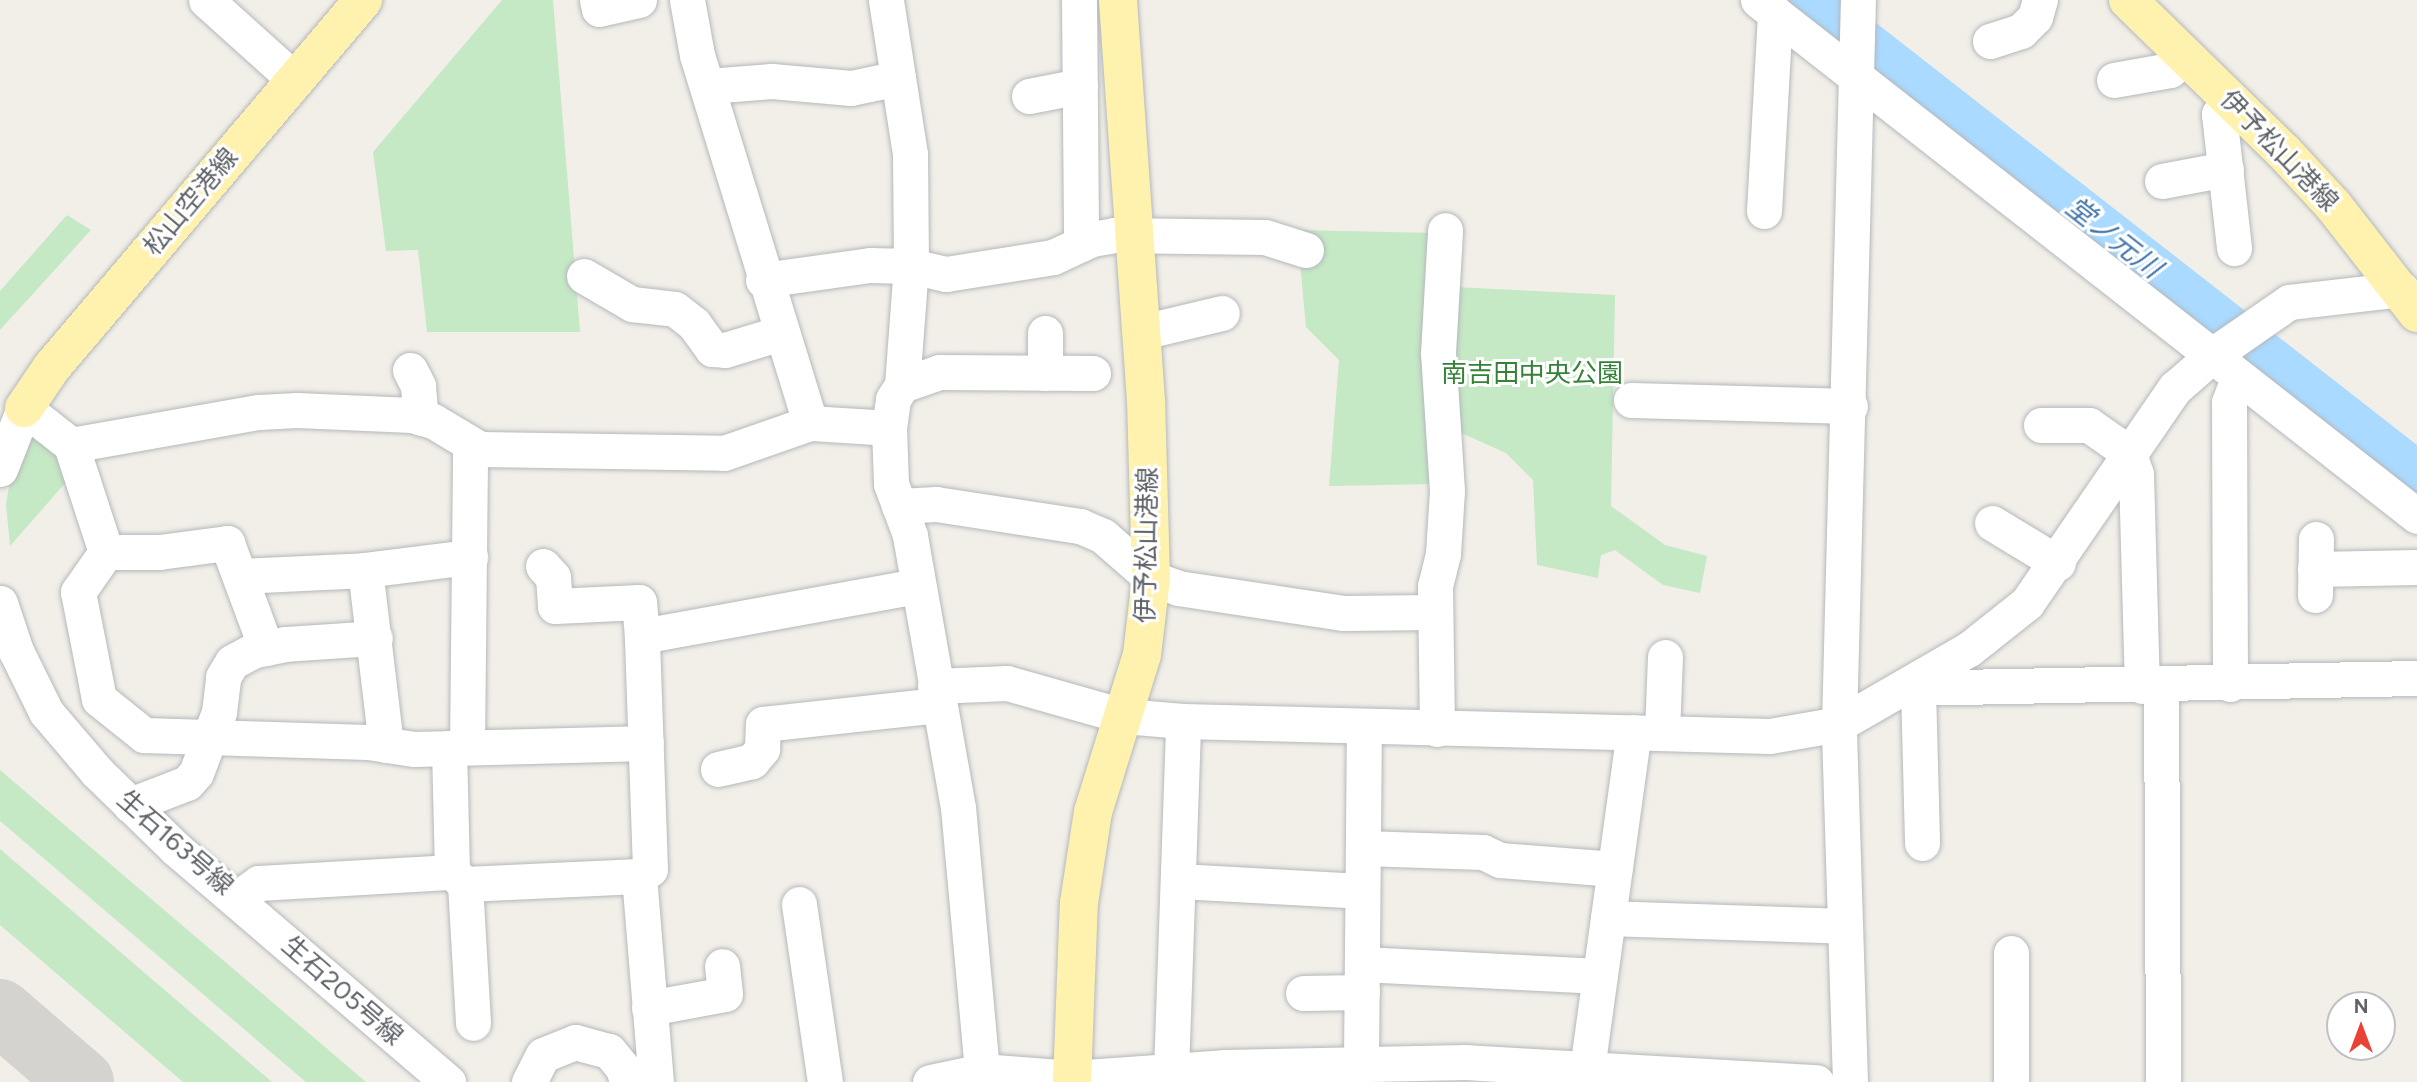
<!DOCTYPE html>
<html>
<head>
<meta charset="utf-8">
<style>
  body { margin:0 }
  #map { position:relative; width:2417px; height:1082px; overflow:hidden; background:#f1efe8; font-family:Figtree,"Noto Sans JP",sans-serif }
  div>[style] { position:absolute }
  .green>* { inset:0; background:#c5e8c5 }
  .river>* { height:44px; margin:-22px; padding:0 22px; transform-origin:22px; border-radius:22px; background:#aadaff }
  .taxiway>* { height:66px; margin:-33px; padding:0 33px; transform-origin:33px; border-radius:33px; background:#d4d3d0 }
  .roads { filter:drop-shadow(0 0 2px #b5b8bc) drop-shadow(0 0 2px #b5b8bc) }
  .minor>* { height:35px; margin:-17.5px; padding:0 17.5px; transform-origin:17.5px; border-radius:17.5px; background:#fff }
  .major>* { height:38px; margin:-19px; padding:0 19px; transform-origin:19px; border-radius:19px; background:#fff2af }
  span { translate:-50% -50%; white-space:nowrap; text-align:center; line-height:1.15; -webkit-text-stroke:6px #fff; paint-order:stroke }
  .street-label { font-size:26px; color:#5f6368 }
  .park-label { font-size:26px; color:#348238 }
  .water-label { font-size:28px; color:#4174aa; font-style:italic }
  .north { position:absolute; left:2326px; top:991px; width:70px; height:70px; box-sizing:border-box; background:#fff; border:2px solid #bfc1c3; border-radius:50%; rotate:0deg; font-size:19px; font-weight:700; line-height:28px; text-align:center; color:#5f6368 }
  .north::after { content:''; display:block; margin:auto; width:24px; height:32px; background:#ea4335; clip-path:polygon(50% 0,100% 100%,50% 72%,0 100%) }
</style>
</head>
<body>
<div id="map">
  <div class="green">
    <i style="clip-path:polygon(502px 0,553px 0,580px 332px,427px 332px,418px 250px,386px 251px,373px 152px)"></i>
    <i style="clip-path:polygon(67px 215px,91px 230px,0 330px,0 291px)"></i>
    <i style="clip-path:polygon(1297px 230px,1434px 233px,1455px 287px,1615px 295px,1611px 506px,1665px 545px,1707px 556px,1700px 593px,1663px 585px,1615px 550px,1601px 555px,1598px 578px,1537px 565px,1533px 480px,1506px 453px,1437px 422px,1435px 484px,1329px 486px,1339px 360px,1306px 327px)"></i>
    <i style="clip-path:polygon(34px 434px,74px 473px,10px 546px,6px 504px,16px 446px)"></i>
    <i style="clip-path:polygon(0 770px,366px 1082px,306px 1082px,0 821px)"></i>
    <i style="clip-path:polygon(0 849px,272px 1082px,183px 1082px,0 925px)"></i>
  </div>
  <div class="river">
    <i style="left:1811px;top:0;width:769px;rotate:37.97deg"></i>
  </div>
  <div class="taxiway">
    <i style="left:0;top:1012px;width:107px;rotate:40.8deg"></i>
  </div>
  <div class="roads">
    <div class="minor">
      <i style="left:206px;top:0;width:120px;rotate:42deg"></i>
      <i style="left:597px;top:0;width:9px;rotate:77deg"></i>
      <i style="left:599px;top:9px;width:41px;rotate:-12.7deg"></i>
      <i style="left:687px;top:0;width:56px;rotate:79.7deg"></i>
      <i style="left:697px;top:55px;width:385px;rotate:72.9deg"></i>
      <i style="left:810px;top:423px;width:79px;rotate:3.6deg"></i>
      <i style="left:1079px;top:0;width:244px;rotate:89.5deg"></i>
      <i style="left:1758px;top:0;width:837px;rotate:38.06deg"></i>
      <i style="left:1990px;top:41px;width:33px;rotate:-18deg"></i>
      <i style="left:2021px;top:31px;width:20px;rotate:-45deg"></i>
      <i style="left:2035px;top:17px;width:18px;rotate:-74deg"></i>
      <i style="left:2114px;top:80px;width:57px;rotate:-10.1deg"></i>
      <i style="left:2170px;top:70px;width:21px;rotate:-45deg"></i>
      <i style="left:708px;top:86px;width:64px;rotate:-4.5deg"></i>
      <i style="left:772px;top:81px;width:79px;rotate:5.1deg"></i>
      <i style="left:851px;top:88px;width:48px;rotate:-12deg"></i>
      <i style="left:1029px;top:96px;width:52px;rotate:-11.1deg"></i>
      <i style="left:2230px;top:100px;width:18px;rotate:128deg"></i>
      <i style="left:2219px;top:114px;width:135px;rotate:83.6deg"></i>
      <i style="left:2162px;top:181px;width:65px;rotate:-10.6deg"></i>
      <i style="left:1764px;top:211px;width:198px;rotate:-86.8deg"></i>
      <i style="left:584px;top:276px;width:56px;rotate:30.3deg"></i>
      <i style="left:632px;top:304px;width:43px;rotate:6.6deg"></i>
      <i style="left:675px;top:309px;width:24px;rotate:38deg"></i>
      <i style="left:694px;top:324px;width:31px;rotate:54deg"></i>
      <i style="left:712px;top:349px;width:13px;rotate:4deg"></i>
      <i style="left:725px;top:350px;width:59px;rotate:-16.9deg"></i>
      <i style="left:763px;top:280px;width:108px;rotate:-8deg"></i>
      <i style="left:870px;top:265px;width:41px;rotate:1.4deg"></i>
      <i style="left:911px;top:266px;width:112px;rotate:-90.5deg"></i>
      <i style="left:910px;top:154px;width:156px;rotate:-98.9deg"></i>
      <i style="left:1142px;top:332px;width:82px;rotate:-13.4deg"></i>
      <i style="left:1045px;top:333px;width:40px;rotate:90deg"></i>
      <i style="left:410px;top:370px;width:18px;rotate:63deg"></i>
      <i style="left:418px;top:386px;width:32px;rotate:85deg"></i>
      <i style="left:902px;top:385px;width:39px;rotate:-19deg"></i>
      <i style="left:939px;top:372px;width:154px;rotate:0.4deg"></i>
      <i style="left:1631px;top:400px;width:219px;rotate:1.6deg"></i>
      <i style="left:2041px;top:425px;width:48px"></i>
      <i style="left:2089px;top:425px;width:49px;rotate:35deg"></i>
      <i style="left:2129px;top:453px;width:22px;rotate:72deg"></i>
      <i style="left:2136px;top:474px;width:212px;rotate:88.4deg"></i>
      <i style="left:71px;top:445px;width:113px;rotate:71.9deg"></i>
      <i style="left:106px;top:552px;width:53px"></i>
      <i style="left:159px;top:552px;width:69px;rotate:-7.5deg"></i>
      <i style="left:227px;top:543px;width:112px;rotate:69.6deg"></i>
      <i style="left:0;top:469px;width:66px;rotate:-68.5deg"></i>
      <i style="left:24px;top:408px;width:60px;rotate:38.2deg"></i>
      <i style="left:71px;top:445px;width:191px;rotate:-10deg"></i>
      <i style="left:259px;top:412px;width:38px;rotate:-3deg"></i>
      <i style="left:297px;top:410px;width:115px;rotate:2.5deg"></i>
      <i style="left:412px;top:415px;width:22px;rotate:16deg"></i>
      <i style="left:433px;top:421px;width:55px;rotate:30.8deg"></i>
      <i style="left:480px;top:449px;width:244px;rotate:0.9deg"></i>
      <i style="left:724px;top:453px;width:91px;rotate:-19.2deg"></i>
      <i style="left:899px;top:506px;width:37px;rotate:-3deg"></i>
      <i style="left:936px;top:504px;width:146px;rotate:8.7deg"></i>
      <i style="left:1080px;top:526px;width:25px;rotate:23deg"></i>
      <i style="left:1103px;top:536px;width:64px;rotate:41.2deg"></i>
      <i style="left:1151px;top:578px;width:29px;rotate:20deg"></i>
      <i style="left:1178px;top:588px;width:168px;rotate:8.6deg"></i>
      <i style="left:1344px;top:613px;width:91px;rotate:-0.6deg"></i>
      <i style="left:1992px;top:523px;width:77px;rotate:31.2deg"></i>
      <i style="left:106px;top:552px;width:49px;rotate:125deg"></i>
      <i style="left:78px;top:592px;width:109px;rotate:78.9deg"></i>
      <i style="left:99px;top:699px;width:58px;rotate:38.7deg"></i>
      <i style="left:144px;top:735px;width:224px;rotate:1.8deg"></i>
      <i style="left:368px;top:742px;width:47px;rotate:8.7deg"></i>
      <i style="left:414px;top:749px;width:232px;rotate:-1.5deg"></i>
      <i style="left:543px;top:566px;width:15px;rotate:48deg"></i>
      <i style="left:553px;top:577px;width:29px;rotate:86deg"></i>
      <i style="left:555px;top:606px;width:84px;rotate:-2.7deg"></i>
      <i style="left:639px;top:602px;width:34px;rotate:85deg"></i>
      <i style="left:2315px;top:569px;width:102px;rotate:-1.1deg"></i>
      <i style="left:240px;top:576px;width:125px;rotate:-2.7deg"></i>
      <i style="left:2315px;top:595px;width:56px;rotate:-89deg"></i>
      <i style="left:0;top:603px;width:51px;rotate:71.6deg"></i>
      <i style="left:16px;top:651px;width:68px;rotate:63.8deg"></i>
      <i style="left:46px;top:712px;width:80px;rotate:49.6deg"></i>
      <i style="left:98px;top:773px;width:107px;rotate:44.2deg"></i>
      <i style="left:175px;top:848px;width:360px;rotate:40.6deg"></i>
      <i style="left:2230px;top:684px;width:282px;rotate:-90.2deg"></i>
      <i style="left:2229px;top:402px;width:26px;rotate:-69deg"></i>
      <i style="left:2161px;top:685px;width:397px;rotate:89.7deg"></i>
      <i style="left:935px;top:686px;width:72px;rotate:-2.4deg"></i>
      <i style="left:1007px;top:683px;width:122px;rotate:15.8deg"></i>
      <i style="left:1124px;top:716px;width:59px;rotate:4.8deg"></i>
      <i style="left:1183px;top:721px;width:587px;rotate:1.46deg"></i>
      <i style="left:1770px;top:736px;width:70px;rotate:-9.9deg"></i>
      <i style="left:1839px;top:724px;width:150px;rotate:-30deg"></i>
      <i style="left:1969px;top:649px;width:74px;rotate:-38.4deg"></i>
      <i style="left:2027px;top:603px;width:261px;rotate:-55.5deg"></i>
      <i style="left:2175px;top:388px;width:52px;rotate:-41.1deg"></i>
      <i style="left:2214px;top:354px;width:91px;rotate:-34.7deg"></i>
      <i style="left:2289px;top:302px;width:113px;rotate:-6.6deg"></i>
      <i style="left:1906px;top:688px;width:511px;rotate:-1.12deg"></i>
      <i style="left:1918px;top:688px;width:155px;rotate:88.5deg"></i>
      <i style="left:1437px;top:729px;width:143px;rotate:-90.8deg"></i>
      <i style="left:1435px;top:586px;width:33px;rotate:-76deg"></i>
      <i style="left:1443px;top:554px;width:63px;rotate:-86.4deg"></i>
      <i style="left:1447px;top:491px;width:138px;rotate:-93.7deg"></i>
      <i style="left:1438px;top:353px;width:123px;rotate:-86.7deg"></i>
      <i style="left:1662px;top:732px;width:75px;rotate:-87.7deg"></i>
      <i style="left:386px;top:745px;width:176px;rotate:-96.8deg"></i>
      <i style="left:365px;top:570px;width:106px;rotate:-7.1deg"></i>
      <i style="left:467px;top:747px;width:301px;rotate:-89.4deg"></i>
      <i style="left:449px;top:748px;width:124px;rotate:88.6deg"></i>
      <i style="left:452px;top:872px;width:18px;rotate:43deg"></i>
      <i style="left:465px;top:884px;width:174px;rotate:-2.6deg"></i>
      <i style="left:639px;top:876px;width:13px;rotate:-32deg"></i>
      <i style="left:650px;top:869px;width:233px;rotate:-92deg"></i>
      <i style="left:642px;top:636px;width:280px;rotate:-10.3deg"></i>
      <i style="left:718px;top:769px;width:35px;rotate:-13deg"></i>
      <i style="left:752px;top:761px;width:16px;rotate:-50deg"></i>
      <i style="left:762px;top:749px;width:25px;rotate:-88deg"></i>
      <i style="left:763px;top:724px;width:176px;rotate:-6.2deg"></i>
      <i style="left:130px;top:805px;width:61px;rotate:-21.1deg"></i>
      <i style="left:187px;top:783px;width:13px;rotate:-48deg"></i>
      <i style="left:196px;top:773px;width:65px;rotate:-69.3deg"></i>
      <i style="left:219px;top:712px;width:35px;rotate:-83deg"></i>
      <i style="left:223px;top:677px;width:17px;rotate:-59deg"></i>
      <i style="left:232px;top:662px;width:26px;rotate:-28deg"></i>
      <i style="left:255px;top:650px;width:31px;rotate:-11deg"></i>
      <i style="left:285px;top:644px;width:90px;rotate:-3.8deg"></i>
      <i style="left:1363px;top:848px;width:120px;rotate:1.9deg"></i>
      <i style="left:1483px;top:852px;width:19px;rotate:25deg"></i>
      <i style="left:1500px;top:860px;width:115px;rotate:4.5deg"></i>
      <i style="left:639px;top:876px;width:207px;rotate:85.3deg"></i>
      <i style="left:1178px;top:881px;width:184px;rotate:3.1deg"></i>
      <i style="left:465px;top:884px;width:139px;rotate:86.7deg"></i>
      <i style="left:236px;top:899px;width:28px;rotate:-35deg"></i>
      <i style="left:259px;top:883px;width:193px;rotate:-3.3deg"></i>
      <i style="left:799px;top:904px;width:180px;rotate:81.7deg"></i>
      <i style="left:1608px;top:918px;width:235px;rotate:1.9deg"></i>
      <i style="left:1362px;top:964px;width:238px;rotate:2.9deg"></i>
      <i style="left:1303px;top:993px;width:59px;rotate:-1deg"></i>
      <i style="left:649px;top:1008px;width:77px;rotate:-10.4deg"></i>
      <i style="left:725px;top:994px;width:28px;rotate:-96deg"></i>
      <i style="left:1361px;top:1062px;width:335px;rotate:-89.5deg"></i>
      <i style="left:1587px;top:1069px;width:340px;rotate:-82.1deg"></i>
      <i style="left:982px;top:1071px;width:264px;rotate:-95.2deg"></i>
      <i style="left:958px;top:808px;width:277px;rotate:-100deg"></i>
      <i style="left:910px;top:535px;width:54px;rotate:-110.4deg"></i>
      <i style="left:891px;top:484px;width:56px;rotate:-92deg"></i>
      <i style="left:889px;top:428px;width:29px;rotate:-82deg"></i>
      <i style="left:893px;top:399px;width:17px;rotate:-57deg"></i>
      <i style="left:902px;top:385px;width:119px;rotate:-85.7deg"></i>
      <i style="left:911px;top:266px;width:36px;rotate:13deg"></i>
      <i style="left:946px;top:274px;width:108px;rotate:-9deg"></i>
      <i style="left:1053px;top:257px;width:43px;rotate:-24.8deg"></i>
      <i style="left:1092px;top:239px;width:22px;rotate:-10deg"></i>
      <i style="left:1114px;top:235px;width:151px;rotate:0.8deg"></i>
      <i style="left:1265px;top:237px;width:43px;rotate:17.6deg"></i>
      <i style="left:1171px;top:1072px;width:351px;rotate:-88deg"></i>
      <i style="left:529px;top:1082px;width:30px;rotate:-63deg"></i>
      <i style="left:543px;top:1055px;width:35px;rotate:-22deg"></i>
      <i style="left:575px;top:1042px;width:35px;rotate:15deg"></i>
      <i style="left:609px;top:1051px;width:22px;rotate:51deg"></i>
      <i style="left:623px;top:1068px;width:15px;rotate:74deg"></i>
      <i style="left:930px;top:1082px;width:53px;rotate:-11.9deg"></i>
      <i style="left:982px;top:1071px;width:90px;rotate:4.4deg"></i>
      <i style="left:1072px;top:1078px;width:152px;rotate:-4.1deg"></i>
      <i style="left:1224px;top:1067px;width:241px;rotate:-1.2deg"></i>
      <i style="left:1465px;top:1062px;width:352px;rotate:3.3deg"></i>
      <i style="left:1850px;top:1082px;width:358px;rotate:-91.8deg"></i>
      <i style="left:1839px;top:724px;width:724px;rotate:-88.5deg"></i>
      <i style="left:2011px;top:1082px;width:129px;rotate:-90deg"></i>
    </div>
    <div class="major">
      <i style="left:2128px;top:0;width:216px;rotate:44.3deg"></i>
      <i style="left:2283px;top:151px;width:74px;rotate:47.2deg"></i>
      <i style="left:2333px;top:205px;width:137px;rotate:52.1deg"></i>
      <i style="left:24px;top:408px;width:50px;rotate:-55.7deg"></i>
      <i style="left:52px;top:367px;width:481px;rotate:-49.7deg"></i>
      <i style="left:1072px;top:1082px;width:179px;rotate:-87.8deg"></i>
      <i style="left:1079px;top:903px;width:92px;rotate:-81.3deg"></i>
      <i style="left:1093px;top:812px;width:164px;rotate:-72.7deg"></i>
      <i style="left:1142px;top:655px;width:78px;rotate:-83.3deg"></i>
      <i style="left:1151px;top:578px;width:177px;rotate:-91.6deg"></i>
      <i style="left:1146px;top:401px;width:402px;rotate:-94deg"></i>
    </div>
  </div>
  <div class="street-label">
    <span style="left:2279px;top:151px;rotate:46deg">伊予松山港線</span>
    <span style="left:191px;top:202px;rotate:-50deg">松山空港線</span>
    <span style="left:1147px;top:545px;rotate:-89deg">伊予松山港線</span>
    <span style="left:175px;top:843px;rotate:41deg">生石163号線</span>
    <span style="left:342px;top:991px;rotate:41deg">生石205号線</span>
  </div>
  <div class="park-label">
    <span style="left:1532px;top:374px">南吉田中央公園</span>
  </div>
  <div class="water-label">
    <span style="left:2114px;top:237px;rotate:38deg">堂ノ元川</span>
  </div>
  <div class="north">N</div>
</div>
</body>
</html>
